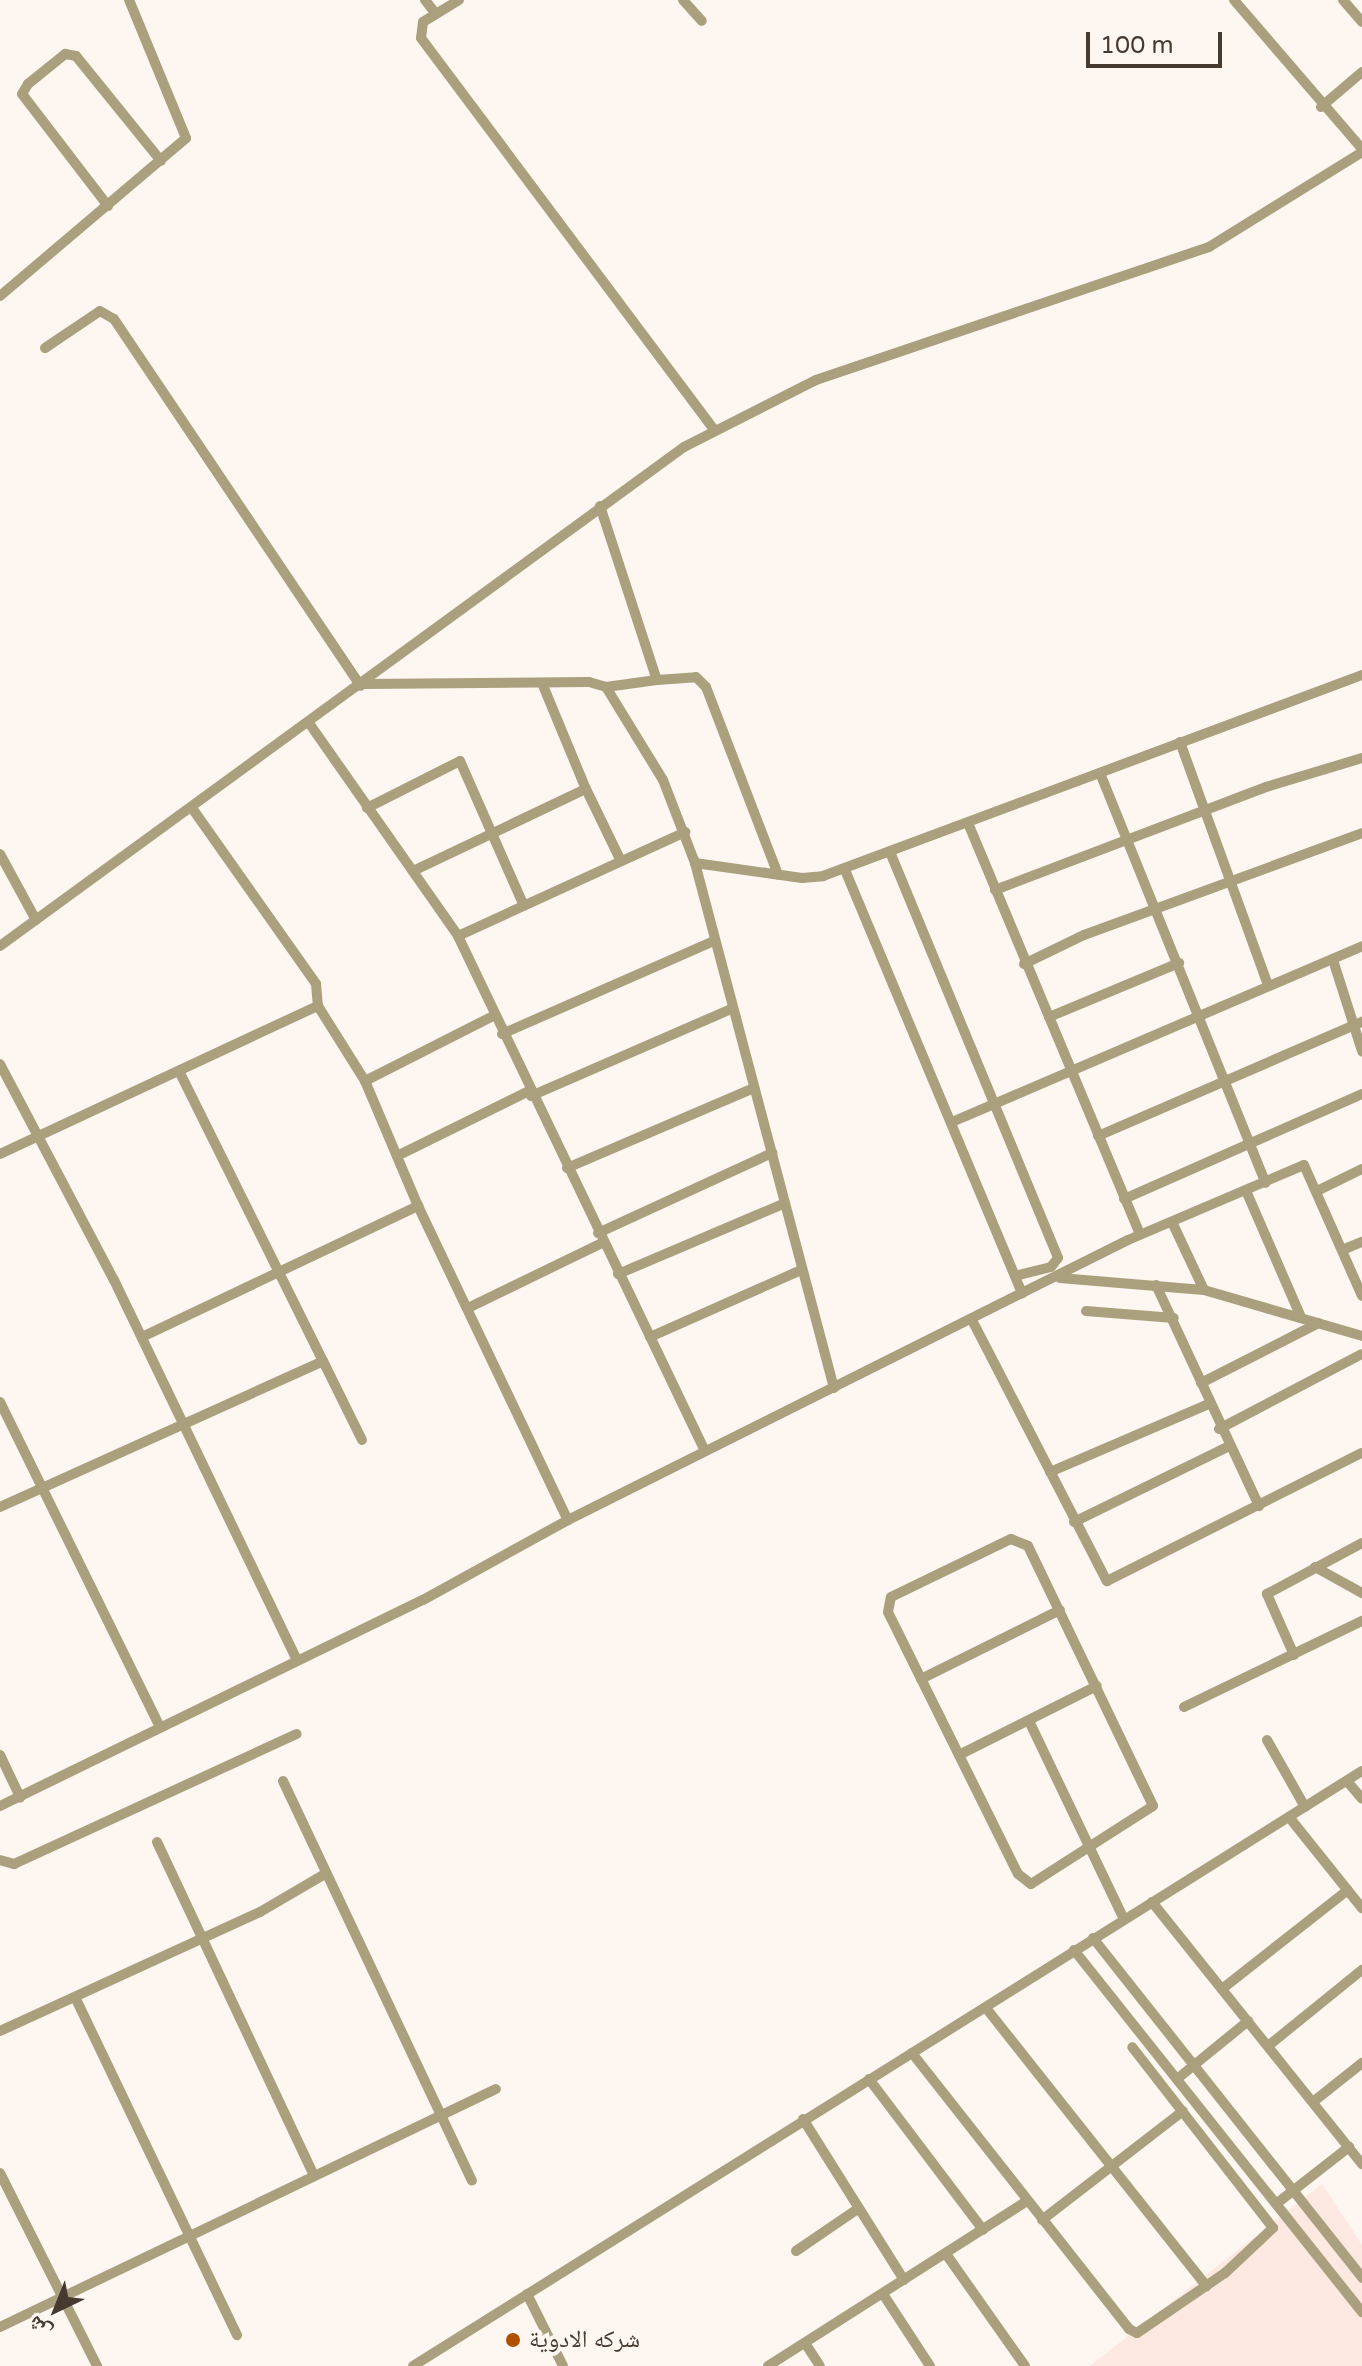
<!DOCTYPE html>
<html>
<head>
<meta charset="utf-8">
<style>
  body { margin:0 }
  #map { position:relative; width:1362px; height:2366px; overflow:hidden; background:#fdf6f1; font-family:"Varela Round","Noto Naskh Arabic",sans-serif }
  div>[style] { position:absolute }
  .industrial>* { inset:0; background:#fde9e1 }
  .minor>* { height:10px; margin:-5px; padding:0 5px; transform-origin:5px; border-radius:5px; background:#aba07d }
  .dots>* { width:22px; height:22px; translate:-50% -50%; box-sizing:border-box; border:4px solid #fdf6f1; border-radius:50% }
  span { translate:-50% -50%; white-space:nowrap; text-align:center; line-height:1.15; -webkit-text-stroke:8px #fdf6f1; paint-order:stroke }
  .poi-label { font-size:24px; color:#463930 }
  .left { translate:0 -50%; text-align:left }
  .north { position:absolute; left:16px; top:2270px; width:80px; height:80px; -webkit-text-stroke:6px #fdf6f1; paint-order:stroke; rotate:223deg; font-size:22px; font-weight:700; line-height:32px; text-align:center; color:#463930 }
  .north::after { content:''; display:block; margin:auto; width:28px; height:36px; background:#463930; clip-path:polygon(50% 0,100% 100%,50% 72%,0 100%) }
  .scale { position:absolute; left:1086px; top:32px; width:136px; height:36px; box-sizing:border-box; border:4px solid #463930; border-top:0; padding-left:10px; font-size:24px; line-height:28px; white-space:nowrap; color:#463930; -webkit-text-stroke:6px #fdf6f1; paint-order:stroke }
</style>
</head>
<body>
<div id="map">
  <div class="industrial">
    <i style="clip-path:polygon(1322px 2184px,1362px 2245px,1362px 2366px,1090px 2366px)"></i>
  </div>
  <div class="minor">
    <i style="left:425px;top:0;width:16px;rotate:52deg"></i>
    <i style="left:459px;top:0;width:42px;rotate:148.6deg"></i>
    <i style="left:423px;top:22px;width:16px;rotate:97deg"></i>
    <i style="left:421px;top:38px;width:489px;rotate:53.2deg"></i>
    <i style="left:683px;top:0;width:28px;rotate:48deg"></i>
    <i style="left:1234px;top:0;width:196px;rotate:49.3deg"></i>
    <i style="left:1343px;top:0;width:29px;rotate:49deg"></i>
    <i style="left:1321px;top:107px;width:54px;rotate:-40.5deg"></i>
    <i style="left:108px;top:206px;width:141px;rotate:-127.5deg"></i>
    <i style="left:22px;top:94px;width:12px;rotate:-59deg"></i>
    <i style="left:28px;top:84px;width:48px;rotate:-39deg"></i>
    <i style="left:65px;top:54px;width:11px;rotate:10deg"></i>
    <i style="left:76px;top:56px;width:135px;rotate:51deg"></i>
    <i style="left:0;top:296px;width:244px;rotate:-40.3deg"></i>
    <i style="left:186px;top:138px;width:149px;rotate:-112.4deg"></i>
    <i style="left:45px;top:348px;width:66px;rotate:-33.9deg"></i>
    <i style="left:100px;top:311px;width:16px;rotate:30deg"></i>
    <i style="left:114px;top:319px;width:442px;rotate:56.1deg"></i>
    <i style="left:600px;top:506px;width:183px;rotate:71.9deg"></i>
    <i style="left:657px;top:680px;width:39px;rotate:-4deg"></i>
    <i style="left:696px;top:677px;width:14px;rotate:45deg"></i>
    <i style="left:706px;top:687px;width:201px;rotate:69deg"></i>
    <i style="left:542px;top:683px;width:115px;rotate:67.5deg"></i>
    <i style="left:365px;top:684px;width:224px;rotate:-0.5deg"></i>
    <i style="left:589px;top:682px;width:18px;rotate:16deg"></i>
    <i style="left:606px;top:687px;width:109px;rotate:58.5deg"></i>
    <i style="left:663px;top:780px;width:89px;rotate:68.9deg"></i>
    <i style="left:695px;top:863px;width:543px;rotate:75.17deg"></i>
    <i style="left:606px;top:687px;width:51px;rotate:-7.8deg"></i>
    <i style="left:309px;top:723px;width:260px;rotate:55deg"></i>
    <i style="left:458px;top:936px;width:571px;rotate:64.38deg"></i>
    <i style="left:1180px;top:742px;width:258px;rotate:70.1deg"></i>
    <i style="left:1100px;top:773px;width:442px;rotate:68deg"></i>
    <i style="left:192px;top:808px;width:215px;rotate:54.8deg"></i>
    <i style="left:316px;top:984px;width:22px;rotate:85deg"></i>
    <i style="left:318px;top:1006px;width:89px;rotate:57.9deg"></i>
    <i style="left:365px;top:1081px;width:136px;rotate:67deg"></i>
    <i style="left:418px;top:1206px;width:348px;rotate:64.5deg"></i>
    <i style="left:367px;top:808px;width:104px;rotate:-26.8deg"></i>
    <i style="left:460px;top:761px;width:158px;rotate:66.2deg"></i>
    <i style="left:968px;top:823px;width:446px;rotate:67.3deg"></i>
    <i style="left:890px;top:852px;width:439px;rotate:67.5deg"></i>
    <i style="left:1058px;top:1258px;width:11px;rotate:128deg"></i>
    <i style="left:1051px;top:1267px;width:37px;rotate:166deg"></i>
    <i style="left:0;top:854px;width:75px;rotate:61.4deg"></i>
    <i style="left:695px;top:863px;width:108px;rotate:8deg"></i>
    <i style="left:802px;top:878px;width:21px;rotate:-5deg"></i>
    <i style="left:823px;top:876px;width:575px;rotate:-20.45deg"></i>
    <i style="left:845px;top:870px;width:459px;rotate:67.3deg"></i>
    <i style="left:413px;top:871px;width:191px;rotate:-25.4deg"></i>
    <i style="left:586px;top:789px;width:80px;rotate:64.1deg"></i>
    <i style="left:995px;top:890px;width:290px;rotate:-20.8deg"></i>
    <i style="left:1266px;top:787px;width:100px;rotate:-16.8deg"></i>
    <i style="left:458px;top:936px;width:250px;rotate:-24.6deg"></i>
    <i style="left:0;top:946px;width:847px;rotate:-36.11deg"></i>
    <i style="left:684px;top:447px;width:148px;rotate:-26.9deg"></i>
    <i style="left:816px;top:380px;width:415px;rotate:-18.7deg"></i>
    <i style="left:1209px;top:247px;width:180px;rotate:-31.8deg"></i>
    <i style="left:1333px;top:960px;width:96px;rotate:72.3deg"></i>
    <i style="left:1024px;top:964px;width:67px;rotate:-25.8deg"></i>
    <i style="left:1084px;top:935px;width:296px;rotate:-20.1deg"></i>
    <i style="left:1049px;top:1017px;width:141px;rotate:-22.6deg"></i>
    <i style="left:502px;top:1034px;width:232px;rotate:-23.7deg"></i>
    <i style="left:0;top:1064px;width:244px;rotate:62.2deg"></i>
    <i style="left:114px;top:1280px;width:422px;rotate:64.3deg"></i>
    <i style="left:179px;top:1071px;width:324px;rotate:63.6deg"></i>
    <i style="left:365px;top:1081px;width:144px;rotate:-26.9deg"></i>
    <i style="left:531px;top:1096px;width:220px;rotate:-23.5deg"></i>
    <i style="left:952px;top:1122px;width:446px;rotate:-23.2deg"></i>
    <i style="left:1098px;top:1136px;width:288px;rotate:-23.4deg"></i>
    <i style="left:0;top:1154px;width:351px;rotate:-25deg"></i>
    <i style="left:397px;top:1156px;width:147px;rotate:-26.2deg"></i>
    <i style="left:567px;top:1168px;width:203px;rotate:-23.2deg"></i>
    <i style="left:1317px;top:1191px;width:50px;rotate:-26.1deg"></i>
    <i style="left:1247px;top:1193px;width:135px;rotate:66.5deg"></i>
    <i style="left:1124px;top:1199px;width:260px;rotate:-23.8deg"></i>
    <i style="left:1172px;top:1222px;width:75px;rotate:64.8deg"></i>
    <i style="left:598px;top:1233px;width:192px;rotate:-24.7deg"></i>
    <i style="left:1342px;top:1250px;width:22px;rotate:-22deg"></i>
    <i style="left:618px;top:1274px;width:181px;rotate:-23deg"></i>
    <i style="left:1060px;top:1278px;width:144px;rotate:4.8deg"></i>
    <i style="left:1204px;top:1290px;width:165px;rotate:16.2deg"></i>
    <i style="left:1156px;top:1285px;width:244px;rotate:65deg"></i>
    <i style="left:468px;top:1308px;width:149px;rotate:-25.9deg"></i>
    <i style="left:1086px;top:1311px;width:88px;rotate:4.5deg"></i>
    <i style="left:972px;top:1320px;width:294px;rotate:62.7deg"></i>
    <i style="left:1107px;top:1581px;width:285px;rotate:-26.7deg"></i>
    <i style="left:142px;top:1337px;width:306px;rotate:-25.4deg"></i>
    <i style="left:650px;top:1337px;width:165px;rotate:-23.9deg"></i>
    <i style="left:1201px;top:1383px;width:132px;rotate:-27deg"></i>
    <i style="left:0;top:1402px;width:362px;rotate:63.8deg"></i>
    <i style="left:1219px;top:1429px;width:161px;rotate:-27.7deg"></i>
    <i style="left:1050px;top:1472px;width:173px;rotate:-23.2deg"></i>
    <i style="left:0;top:1507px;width:354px;rotate:-24.3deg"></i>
    <i style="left:323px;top:1361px;width:88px;rotate:63.7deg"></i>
    <i style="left:1074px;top:1522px;width:173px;rotate:-26.1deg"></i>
    <i style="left:1011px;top:1539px;width:18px;rotate:22deg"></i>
    <i style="left:1028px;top:1546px;width:288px;rotate:64.3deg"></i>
    <i style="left:1153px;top:1806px;width:145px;rotate:147.4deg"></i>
    <i style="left:1031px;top:1884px;width:16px;rotate:-142deg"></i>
    <i style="left:1018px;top:1874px;width:292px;rotate:-116.4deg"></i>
    <i style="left:888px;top:1612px;width:15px;rotate:-79deg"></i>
    <i style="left:891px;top:1597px;width:133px;rotate:-25.8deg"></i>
    <i style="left:1315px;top:1567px;width:54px;rotate:29deg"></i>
    <i style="left:1294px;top:1655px;width:67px;rotate:-113.9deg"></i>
    <i style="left:1267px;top:1594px;width:108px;rotate:-28.2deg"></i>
    <i style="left:921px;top:1679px;width:155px;rotate:-26.4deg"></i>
    <i style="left:1184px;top:1707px;width:198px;rotate:-25.8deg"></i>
    <i style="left:1029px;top:1721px;width:220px;rotate:64.4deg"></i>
    <i style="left:1267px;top:1740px;width:77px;rotate:60.4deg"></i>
    <i style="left:0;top:1755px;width:47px;rotate:64.5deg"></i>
    <i style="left:959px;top:1755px;width:154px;rotate:-26.6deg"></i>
    <i style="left:283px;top:1781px;width:442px;rotate:64.7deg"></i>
    <i style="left:1347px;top:1781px;width:23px;rotate:50deg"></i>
    <i style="left:0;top:1806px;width:470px;rotate:-26deg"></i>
    <i style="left:423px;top:1600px;width:166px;rotate:-28.9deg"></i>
    <i style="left:568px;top:1520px;width:626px;rotate:-26.57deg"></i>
    <i style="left:1128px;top:1240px;width:191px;rotate:-23.1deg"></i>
    <i style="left:1304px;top:1165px;width:143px;rotate:66.1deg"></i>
    <i style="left:1289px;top:1817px;width:117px;rotate:51.3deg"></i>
    <i style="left:157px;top:1842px;width:366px;rotate:64.8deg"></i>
    <i style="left:0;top:1860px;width:15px;rotate:16deg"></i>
    <i style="left:14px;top:1864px;width:311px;rotate:-24.7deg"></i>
    <i style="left:1152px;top:1902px;width:336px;rotate:51.3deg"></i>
    <i style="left:1093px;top:1938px;width:434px;rotate:51.6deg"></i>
    <i style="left:1074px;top:1950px;width:463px;rotate:51.5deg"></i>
    <i style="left:1222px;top:1989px;width:160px;rotate:-38.2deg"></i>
    <i style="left:75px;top:1997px;width:375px;rotate:64.4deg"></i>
    <i style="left:986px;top:2008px;width:355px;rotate:51.6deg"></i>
    <i style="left:0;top:2031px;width:286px;rotate:-24.6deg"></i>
    <i style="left:260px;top:1912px;width:75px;rotate:-30.3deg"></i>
    <i style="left:1268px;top:2046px;width:121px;rotate:-39deg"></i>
    <i style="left:912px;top:2053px;width:351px;rotate:51.8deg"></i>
    <i style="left:1129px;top:2329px;width:9px;rotate:27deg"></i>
    <i style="left:1137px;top:2333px;width:107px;rotate:-34.3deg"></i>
    <i style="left:1225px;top:2273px;width:66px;rotate:-43.2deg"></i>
    <i style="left:1273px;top:2228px;width:229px;rotate:-127.9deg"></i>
    <i style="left:869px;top:2079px;width:189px;rotate:52.9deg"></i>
    <i style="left:1177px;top:2079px;width:92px;rotate:-39.2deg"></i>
    <i style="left:1313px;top:2102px;width:63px;rotate:-38.5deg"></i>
    <i style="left:803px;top:2119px;width:190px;rotate:57.9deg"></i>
    <i style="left:0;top:2173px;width:216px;rotate:63.3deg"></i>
    <i style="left:1276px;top:2204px;width:93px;rotate:-38deg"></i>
    <i style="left:1042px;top:2220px;width:178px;rotate:-37.7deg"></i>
    <i style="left:796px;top:2251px;width:76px;rotate:-34.3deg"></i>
    <i style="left:946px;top:2254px;width:137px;rotate:54.8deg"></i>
    <i style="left:527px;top:2294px;width:80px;rotate:63.4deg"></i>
    <i style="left:883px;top:2294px;width:86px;rotate:56.9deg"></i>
    <i style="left:0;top:2327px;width:550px;rotate:-25.63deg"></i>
    <i style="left:805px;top:2343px;width:27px;rotate:57deg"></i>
    <i style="left:413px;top:2366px;width:1120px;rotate:-32.09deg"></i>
    <i style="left:768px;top:2366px;width:307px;rotate:-32.5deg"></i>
  </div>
  <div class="dots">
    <i style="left:513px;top:2340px;background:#b05102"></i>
  </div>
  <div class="poi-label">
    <span class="left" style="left:529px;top:2340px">شركه الادوية</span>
  </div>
  <div class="north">ش</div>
  <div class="scale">100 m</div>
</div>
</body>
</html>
